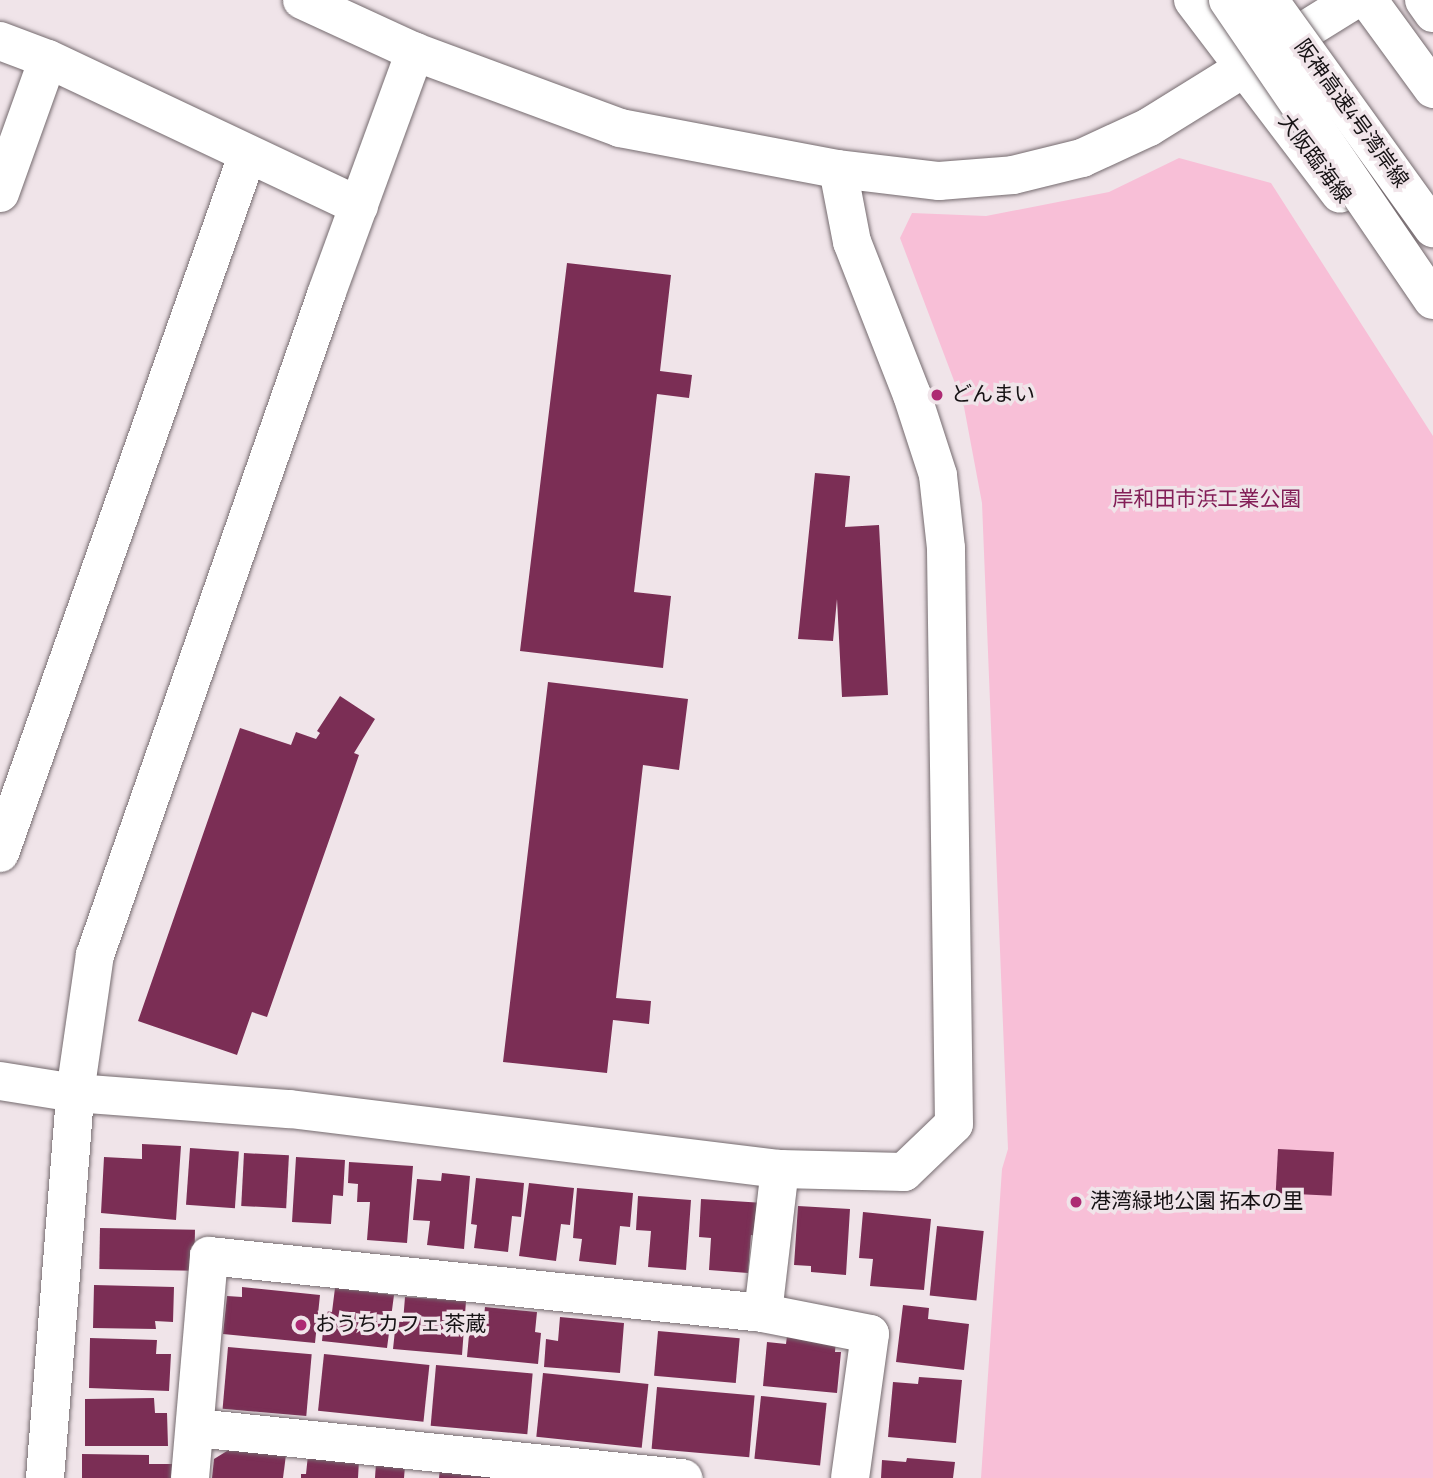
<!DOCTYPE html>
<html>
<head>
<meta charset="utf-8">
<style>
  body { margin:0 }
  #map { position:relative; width:1433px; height:1478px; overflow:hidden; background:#f0e4e9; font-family:"Sofia Sans Condensed","Noto Sans JP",sans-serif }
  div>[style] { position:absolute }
  .green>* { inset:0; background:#f8bfd7 }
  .building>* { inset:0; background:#7b2e55; transform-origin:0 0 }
  .roads { filter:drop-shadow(0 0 2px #756b6f) drop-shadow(0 0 2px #756b6f) }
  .minor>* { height:38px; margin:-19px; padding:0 19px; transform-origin:19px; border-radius:19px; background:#fff }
  .major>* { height:38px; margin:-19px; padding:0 19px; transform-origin:19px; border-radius:19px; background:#fff }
  .highway>* { height:38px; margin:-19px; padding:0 19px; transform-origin:19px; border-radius:19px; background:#fff }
  .bridges { filter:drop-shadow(0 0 2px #756b6f) drop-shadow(0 0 2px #756b6f) }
  .highway-bridge>* { height:38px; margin:-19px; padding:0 19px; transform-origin:19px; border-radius:19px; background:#fff }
  .dots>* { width:19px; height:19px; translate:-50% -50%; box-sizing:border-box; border:4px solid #f0e4e9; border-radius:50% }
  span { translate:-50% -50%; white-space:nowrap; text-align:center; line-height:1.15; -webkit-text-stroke:7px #f0e4e9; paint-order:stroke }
  .street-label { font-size:21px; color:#161214 }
  .poi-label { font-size:21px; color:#161214 }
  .left { translate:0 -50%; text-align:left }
  .park-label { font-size:21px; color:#831e57 }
</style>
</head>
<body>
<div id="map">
  <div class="green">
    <i style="clip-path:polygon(1179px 158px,1271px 183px,1433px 436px,1433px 1478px,981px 1478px,1002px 1169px,1008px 1149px,982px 503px,964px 407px,900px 238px,912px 213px,986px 216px,1109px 192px)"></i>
  </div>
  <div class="building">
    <i style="clip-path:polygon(567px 263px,671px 275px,660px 371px,692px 375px,689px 398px,657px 394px,634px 592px,671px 596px,663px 668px,520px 651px)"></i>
    <i style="clip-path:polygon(815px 473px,850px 476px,845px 527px,879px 525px,888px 695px,842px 697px,837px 599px,833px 641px,798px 639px)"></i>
    <i style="clip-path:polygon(548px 682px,688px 699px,679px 770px,643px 765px,616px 998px,651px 1001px,649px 1024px,613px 1020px,607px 1073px,503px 1062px)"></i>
    <i style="clip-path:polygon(340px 696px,375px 719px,354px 753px,359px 755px,267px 1017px,252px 1012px,237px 1055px,138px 1021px,240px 728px,291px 745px,296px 732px,316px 739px,320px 733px,317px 731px)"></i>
    <i style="clip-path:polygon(142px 1144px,181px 1146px,176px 1220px,101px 1213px,104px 1157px,142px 1159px)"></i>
    <i style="left:190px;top:1148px;width:49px;height:57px;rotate:4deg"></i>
    <i style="left:1278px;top:1149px;width:56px;height:44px;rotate:3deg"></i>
    <i style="left:244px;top:1153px;width:45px;height:53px;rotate:3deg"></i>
    <i style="clip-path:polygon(296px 1157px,345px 1160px,343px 1196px,333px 1195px,331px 1224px,292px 1222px)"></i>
    <i style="clip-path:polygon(349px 1162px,413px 1166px,407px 1243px,367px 1240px,370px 1202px,357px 1202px,358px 1184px,348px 1183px)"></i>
    <i style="clip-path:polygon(442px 1173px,470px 1176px,464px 1249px,427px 1245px,430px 1221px,413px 1220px,417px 1179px,441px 1181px)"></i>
    <i style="clip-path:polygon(476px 1178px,524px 1183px,521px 1217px,512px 1216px,508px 1252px,474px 1248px,477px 1225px,471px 1224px)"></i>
    <i style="clip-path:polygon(529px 1183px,574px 1188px,570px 1225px,561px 1224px,556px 1261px,519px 1256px)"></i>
    <i style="clip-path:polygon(577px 1188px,633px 1193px,630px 1227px,620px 1226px,616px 1265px,579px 1261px,582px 1239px,573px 1238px)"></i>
    <i style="clip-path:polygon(638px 1196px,691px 1200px,686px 1270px,648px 1267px,651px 1231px,636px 1230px)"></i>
    <i style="clip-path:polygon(701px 1199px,766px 1203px,763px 1236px,751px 1235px,748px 1273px,709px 1270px,711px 1238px,699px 1237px)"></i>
    <i style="clip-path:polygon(798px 1206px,850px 1209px,846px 1275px,811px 1272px,811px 1266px,794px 1265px)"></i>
    <i style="clip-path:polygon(863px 1212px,931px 1219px,924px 1290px,870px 1286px,873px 1259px,859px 1258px)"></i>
    <i style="left:937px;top:1226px;width:47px;height:70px;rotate:6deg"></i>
    <i style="left:100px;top:1228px;width:95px;height:41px;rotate:1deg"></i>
    <i style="clip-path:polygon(94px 1285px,174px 1287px,173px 1322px,155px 1321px,156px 1329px,93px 1328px)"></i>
    <i style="clip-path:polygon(242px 1287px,320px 1295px,315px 1343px,223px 1334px,227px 1296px,242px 1297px)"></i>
    <i style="clip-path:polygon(335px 1288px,394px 1295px,387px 1348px,322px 1341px,325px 1311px,332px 1312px)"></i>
    <i style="clip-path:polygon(405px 1297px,466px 1301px,462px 1355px,393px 1349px,396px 1321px,403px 1322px)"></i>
    <i style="clip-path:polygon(903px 1305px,929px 1308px,928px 1319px,969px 1324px,964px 1370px,896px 1362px)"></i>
    <i style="clip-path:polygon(485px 1307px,537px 1312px,535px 1332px,541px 1333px,538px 1364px,467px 1357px,470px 1324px,483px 1326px)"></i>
    <i style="clip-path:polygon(560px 1317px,624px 1323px,620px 1373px,544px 1367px,546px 1339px,558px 1341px)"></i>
    <i style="left:658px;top:1331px;width:82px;height:45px;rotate:5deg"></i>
    <i style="clip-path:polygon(787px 1336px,836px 1340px,835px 1352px,841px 1352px,837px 1393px,763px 1386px,767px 1342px,786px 1344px)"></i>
    <i style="clip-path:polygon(90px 1338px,157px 1340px,156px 1354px,171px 1354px,169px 1391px,89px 1388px)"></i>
    <i style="left:228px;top:1347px;width:84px;height:62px;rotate:5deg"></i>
    <i style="left:324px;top:1354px;width:106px;height:57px;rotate:6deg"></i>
    <i style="left:436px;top:1365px;width:97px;height:61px;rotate:5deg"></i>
    <i style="left:543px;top:1373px;width:106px;height:64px;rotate:6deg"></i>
    <i style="clip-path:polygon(919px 1377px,962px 1380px,956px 1443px,888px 1437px,893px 1382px,918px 1384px)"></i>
    <i style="left:657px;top:1387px;width:98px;height:62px;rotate:5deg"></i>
    <i style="left:761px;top:1396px;width:66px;height:63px;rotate:6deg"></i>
    <i style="clip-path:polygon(154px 1398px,155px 1413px,167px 1413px,168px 1446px,85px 1446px,85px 1399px)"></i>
    <i style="clip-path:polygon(240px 1443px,287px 1447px,283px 1478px,212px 1478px,214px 1459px)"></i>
    <i style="clip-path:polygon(82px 1454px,149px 1455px,149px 1464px,172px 1464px,172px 1478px,82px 1478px)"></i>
    <i style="clip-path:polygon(308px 1455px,359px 1460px,358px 1478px,301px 1478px,301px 1474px,306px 1474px)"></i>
    <i style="clip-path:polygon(907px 1458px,955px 1462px,953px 1478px,881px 1478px,882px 1460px,906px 1462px)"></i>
    <i style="clip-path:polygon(376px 1463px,405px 1466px,404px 1478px,375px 1478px)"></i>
    <i style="clip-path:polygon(440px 1468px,493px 1474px,493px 1478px,439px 1478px)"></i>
  </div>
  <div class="roads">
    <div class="minor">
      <i style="left:302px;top:0;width:124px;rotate:24.7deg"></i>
      <i style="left:415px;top:52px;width:219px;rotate:20.3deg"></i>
      <i style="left:620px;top:128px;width:222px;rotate:10.7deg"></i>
      <i style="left:838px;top:169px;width:102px;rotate:6.8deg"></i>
      <i style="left:939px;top:181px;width:74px;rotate:-4.6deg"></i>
      <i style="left:1013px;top:175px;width:71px;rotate:-13.8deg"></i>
      <i style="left:1082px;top:158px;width:74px;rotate:-24.8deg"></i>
      <i style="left:1149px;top:127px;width:241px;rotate:-31.8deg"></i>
      <i style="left:0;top:41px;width:51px;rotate:20.6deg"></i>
      <i style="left:48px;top:59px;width:344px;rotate:25.3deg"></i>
      <i style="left:0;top:193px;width:142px;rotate:-70.3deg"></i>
      <i style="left:0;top:853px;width:739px;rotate:-70.49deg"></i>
      <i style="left:0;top:1081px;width:76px;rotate:9.1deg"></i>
      <i style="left:75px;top:1093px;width:216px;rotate:4.3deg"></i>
      <i style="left:290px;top:1109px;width:494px;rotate:7deg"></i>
      <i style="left:780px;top:1169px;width:124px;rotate:1.4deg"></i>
      <i style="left:904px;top:1172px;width:69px;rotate:-43.8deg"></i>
      <i style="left:954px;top:1124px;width:576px;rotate:-90.8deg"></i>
      <i style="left:946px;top:548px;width:73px;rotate:-96.3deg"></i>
      <i style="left:938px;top:475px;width:84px;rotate:-108deg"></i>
      <i style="left:912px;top:395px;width:164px;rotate:-111.4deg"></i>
      <i style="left:852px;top:242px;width:74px;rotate:-100.9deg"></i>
      <i style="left:763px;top:1313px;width:145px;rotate:-83.3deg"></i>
      <i style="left:196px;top:1428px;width:490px;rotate:5.9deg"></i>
      <i style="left:45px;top:1478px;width:386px;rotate:-85.5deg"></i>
      <i style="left:75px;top:1093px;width:139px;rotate:-81.8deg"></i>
      <i style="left:95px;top:955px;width:702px;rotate:-70.71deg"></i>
      <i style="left:327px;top:292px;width:256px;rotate:-69.9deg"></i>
      <i style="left:190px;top:1478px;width:223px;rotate:-85.1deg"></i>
      <i style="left:209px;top:1256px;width:557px;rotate:5.87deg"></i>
      <i style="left:763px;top:1313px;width:109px;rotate:11.1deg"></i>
      <i style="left:870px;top:1334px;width:145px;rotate:97.9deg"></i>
    </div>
    <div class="major">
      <i style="left:1193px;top:0;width:243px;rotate:52.8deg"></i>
      <i style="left:1424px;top:0;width:16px;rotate:55deg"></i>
    </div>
    <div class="highway">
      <i style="left:1368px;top:0;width:110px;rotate:53.9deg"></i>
    </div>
  </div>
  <div class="bridges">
    <div class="highway-bridge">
      <i style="left:1228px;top:0;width:363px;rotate:55.7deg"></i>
      <i style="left:1269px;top:0;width:281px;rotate:54.3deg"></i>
    </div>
  </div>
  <div class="dots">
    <i style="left:937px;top:395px;background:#ad2a73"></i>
    <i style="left:1076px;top:1202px;background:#ad2a73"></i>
    <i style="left:301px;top:1325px;background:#ad2a73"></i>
  </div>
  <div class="street-label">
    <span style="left:1351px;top:114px;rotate:54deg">阪神高速4号湾岸線</span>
    <span style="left:1314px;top:159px;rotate:53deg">大阪臨海線</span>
  </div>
  <div class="poi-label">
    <span class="left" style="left:951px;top:395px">どんまい</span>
    <span class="left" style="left:1090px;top:1202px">港湾緑地公園 拓本の里</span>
    <span class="left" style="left:315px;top:1325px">おうちカフェ 茶蔵</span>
  </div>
  <div class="park-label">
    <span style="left:1207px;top:500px">岸和田市浜工業公園</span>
  </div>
</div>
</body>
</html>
